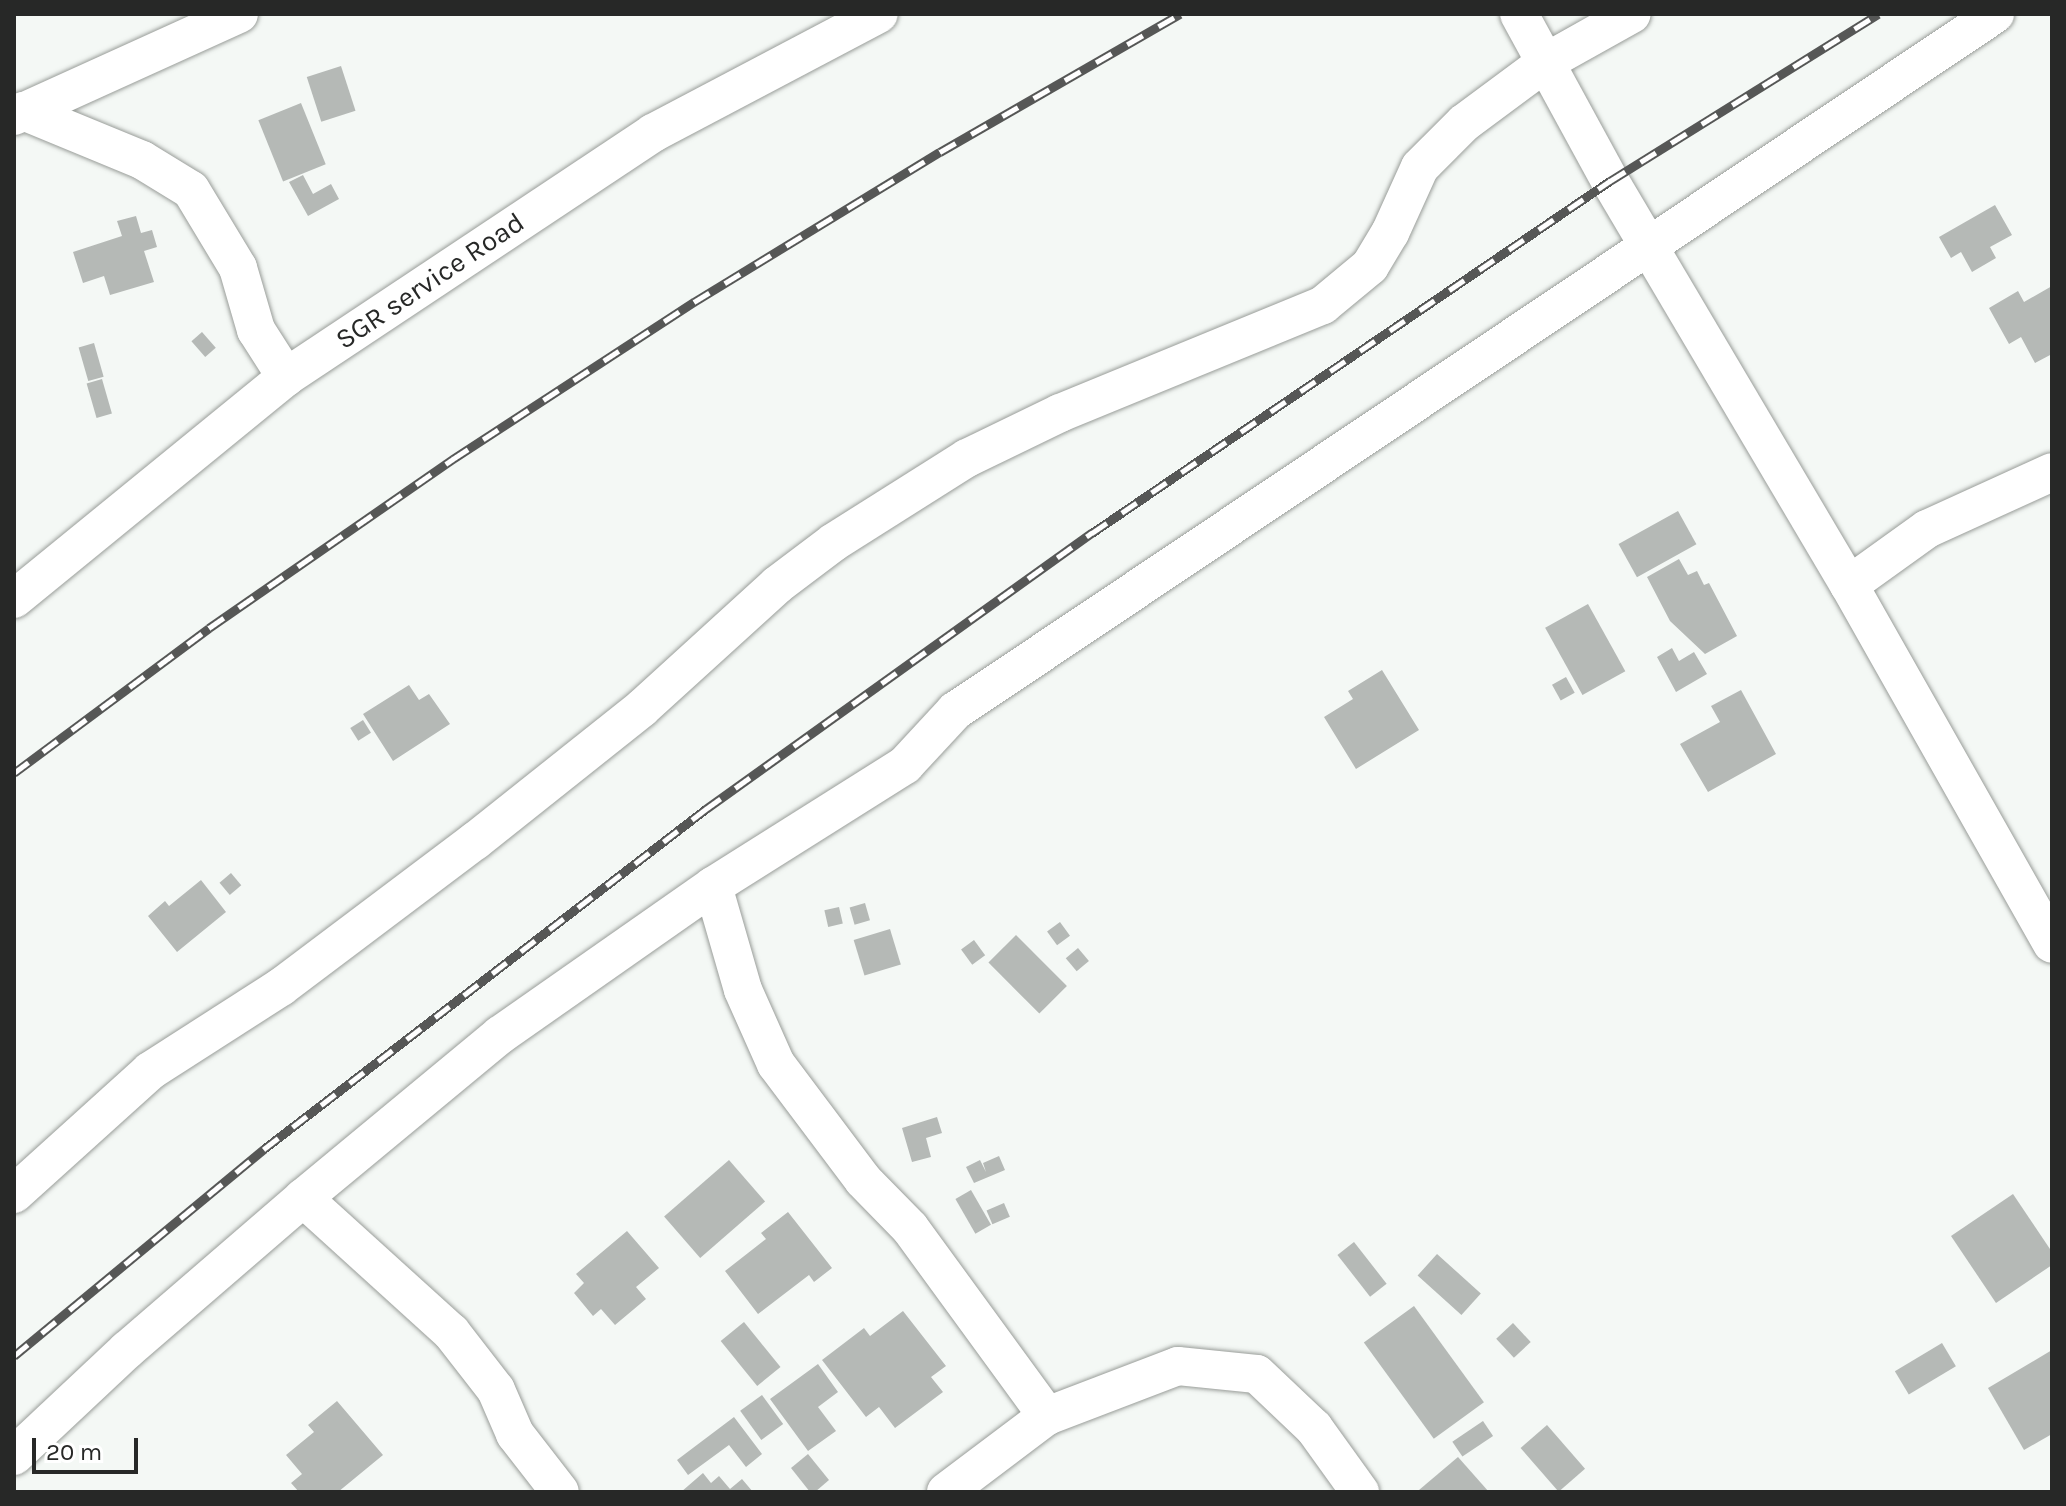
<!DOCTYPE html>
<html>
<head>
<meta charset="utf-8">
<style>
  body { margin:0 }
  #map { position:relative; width:2066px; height:1506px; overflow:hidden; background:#f4f8f5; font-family:Karla,sans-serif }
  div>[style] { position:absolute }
  .building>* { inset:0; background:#b5b9b6; transform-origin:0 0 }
  .roads { filter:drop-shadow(0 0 2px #999d99) drop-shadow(0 0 2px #999d99) }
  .minor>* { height:38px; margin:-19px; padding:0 19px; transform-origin:19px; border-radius:19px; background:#fff }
  .rail>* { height:9px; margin-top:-4.5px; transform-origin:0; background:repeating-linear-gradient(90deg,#fff 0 18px,#565756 0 36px); box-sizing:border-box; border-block:2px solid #565756 }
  span { translate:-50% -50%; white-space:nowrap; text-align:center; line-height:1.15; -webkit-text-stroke:7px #fff; paint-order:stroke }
  .street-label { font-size:28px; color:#272827 }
  .frame { position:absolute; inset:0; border:16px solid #272827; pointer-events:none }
  .scale { position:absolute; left:32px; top:1438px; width:106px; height:36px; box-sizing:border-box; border:4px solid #272827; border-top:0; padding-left:10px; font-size:24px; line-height:28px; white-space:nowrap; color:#272827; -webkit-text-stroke:6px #fff; paint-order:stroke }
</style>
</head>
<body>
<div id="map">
  <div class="building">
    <i style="left:341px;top:66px;width:47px;height:36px;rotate:72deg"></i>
    <i style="left:301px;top:103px;width:66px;height:46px;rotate:68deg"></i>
    <i style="clip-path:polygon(303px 175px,313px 194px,331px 184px,339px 199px,308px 216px,289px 182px)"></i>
    <i style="clip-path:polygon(1995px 205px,2012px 235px,1990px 247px,1996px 258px,1972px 272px,1961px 252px,1951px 258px,1939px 237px)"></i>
    <i style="clip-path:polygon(136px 216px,141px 233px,152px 230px,157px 247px,144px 251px,154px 282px,110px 295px,104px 276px,83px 283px,73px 252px,122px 236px,117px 221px)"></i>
    <i style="clip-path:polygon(2052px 286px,2052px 354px,2035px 363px,2021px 337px,2009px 344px,1989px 308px,2018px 291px,2024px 302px)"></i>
    <i style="left:202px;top:332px;width:21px;height:14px;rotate:49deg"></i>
    <i style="left:94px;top:343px;width:35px;height:16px;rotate:74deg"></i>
    <i style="left:102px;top:379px;width:36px;height:16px;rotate:74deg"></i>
    <i style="left:1678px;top:511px;width:38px;height:68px;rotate:61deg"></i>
    <i style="clip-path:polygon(1679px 559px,1688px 575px,1697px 571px,1704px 585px,1709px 583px,1737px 636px,1705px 654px,1670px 621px,1647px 577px)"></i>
    <i style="left:1588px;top:604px;width:77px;height:49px;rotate:61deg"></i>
    <i style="clip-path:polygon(1672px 648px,1679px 661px,1694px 652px,1707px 674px,1676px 692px,1657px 657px)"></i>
    <i style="clip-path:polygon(1382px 670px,1419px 730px,1356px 769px,1324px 717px,1353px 699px,1348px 691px)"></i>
    <i style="left:1566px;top:677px;width:18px;height:16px;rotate:61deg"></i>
    <i style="clip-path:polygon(409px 685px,419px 700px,429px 694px,450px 724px,393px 761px,363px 714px)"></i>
    <i style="clip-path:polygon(1741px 690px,1776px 754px,1708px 792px,1680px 744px,1720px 722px,1711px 706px)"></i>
    <i style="left:363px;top:720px;width:15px;height:15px;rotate:58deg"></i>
    <i style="left:231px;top:873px;width:16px;height:15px;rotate:50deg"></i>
    <i style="clip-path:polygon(201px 880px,226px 912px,177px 952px,148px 916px,165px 901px,169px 906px)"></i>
    <i style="left:865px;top:903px;width:18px;height:16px;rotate:74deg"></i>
    <i style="left:839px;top:907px;width:17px;height:15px;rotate:77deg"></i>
    <i style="left:1060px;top:922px;width:17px;height:16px;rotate:54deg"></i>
    <i style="left:890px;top:929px;width:37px;height:38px;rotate:73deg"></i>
    <i style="left:1016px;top:935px;width:72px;height:39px;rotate:45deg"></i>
    <i style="left:974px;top:940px;width:19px;height:16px;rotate:54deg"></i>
    <i style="left:1078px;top:948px;width:17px;height:16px;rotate:50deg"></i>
    <i style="clip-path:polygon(937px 1117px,942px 1133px,926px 1138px,931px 1157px,912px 1162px,902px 1128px)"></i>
    <i style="clip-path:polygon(999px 1156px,1005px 1170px,974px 1183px,966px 1167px,980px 1160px,986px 1172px,983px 1163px)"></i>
    <i style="left:729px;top:1160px;width:55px;height:86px;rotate:49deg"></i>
    <i style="left:971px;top:1190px;width:40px;height:18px;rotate:60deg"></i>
    <i style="clip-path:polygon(2013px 1194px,2052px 1252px,2052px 1265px,1996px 1303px,1951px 1236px)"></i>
    <i style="left:1004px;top:1203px;width:15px;height:19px;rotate:67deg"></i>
    <i style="clip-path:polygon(788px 1212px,832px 1268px,814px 1282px,809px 1275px,758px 1314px,725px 1271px,766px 1239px,761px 1233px)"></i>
    <i style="clip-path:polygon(627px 1231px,659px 1268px,636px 1287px,646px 1299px,615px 1325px,601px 1309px,593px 1316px,574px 1293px,584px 1283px,576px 1274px)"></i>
    <i style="left:1354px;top:1242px;width:53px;height:21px;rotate:52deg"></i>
    <i style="left:1437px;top:1254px;width:59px;height:29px;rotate:42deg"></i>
    <i style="left:1414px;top:1306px;width:119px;height:62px;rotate:54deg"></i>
    <i style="clip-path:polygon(903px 1311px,946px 1366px,931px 1377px,943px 1392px,895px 1428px,879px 1407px,866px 1417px,822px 1360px,864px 1328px,870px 1336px)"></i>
    <i style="left:744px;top:1322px;width:58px;height:30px;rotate:51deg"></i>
    <i style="left:1513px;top:1323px;width:26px;height:23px;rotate:47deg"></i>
    <i style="left:1942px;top:1343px;width:27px;height:55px;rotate:59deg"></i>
    <i style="clip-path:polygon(2052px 1350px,2052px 1434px,2024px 1450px,1988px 1388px)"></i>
    <i style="clip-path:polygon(818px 1364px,838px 1392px,818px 1407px,836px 1431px,808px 1451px,770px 1399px)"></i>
    <i style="left:762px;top:1395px;width:36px;height:27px;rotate:54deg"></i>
    <i style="clip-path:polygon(337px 1401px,383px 1455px,338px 1492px,299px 1492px,291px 1483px,302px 1474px,286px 1455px,314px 1432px,308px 1425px)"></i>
    <i style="clip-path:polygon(734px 1417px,762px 1454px,746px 1467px,729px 1445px,688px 1475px,677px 1460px)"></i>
    <i style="left:1483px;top:1421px;width:18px;height:37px;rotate:56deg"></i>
    <i style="left:1547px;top:1425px;width:58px;height:35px;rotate:49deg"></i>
    <i style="clip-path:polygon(808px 1454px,829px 1480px,815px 1492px,810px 1492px,791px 1468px)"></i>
    <i style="clip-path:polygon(1458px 1457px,1489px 1492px,1421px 1492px,1419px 1490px)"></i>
    <i style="clip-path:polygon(703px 1473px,711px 1483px,719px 1476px,730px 1489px,742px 1479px,753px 1492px,681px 1492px)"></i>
  </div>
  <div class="roads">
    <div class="minor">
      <i style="left:1519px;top:14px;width:190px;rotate:61.4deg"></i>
      <i style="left:1610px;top:181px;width:469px;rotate:59.4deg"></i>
      <i style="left:1849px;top:585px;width:412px;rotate:60.5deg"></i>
      <i style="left:23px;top:111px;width:129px;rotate:22.4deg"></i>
      <i style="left:142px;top:160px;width:57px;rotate:31.5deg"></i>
      <i style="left:191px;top:190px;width:91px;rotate:58.9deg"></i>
      <i style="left:238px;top:268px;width:65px;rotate:73.8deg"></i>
      <i style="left:256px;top:330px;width:56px;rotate:57.4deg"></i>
      <i style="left:14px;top:116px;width:247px;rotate:-24.4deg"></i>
      <i style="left:1849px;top:585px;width:96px;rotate:-35.7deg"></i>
      <i style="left:1927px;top:529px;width:137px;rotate:-24.5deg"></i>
      <i style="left:14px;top:599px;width:351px;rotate:-39.2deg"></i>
      <i style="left:286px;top:377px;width:441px;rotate:-33.6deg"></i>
      <i style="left:653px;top:133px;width:255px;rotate:-27.8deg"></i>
      <i style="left:713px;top:886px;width:108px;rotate:73.9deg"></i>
      <i style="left:743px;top:990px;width:81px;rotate:66deg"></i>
      <i style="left:776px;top:1064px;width:145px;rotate:53.1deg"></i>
      <i style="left:863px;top:1180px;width:67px;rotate:45.6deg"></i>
      <i style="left:910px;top:1228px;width:233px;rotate:53.9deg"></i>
      <i style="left:14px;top:1194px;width:183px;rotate:-42.1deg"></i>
      <i style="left:150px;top:1071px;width:156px;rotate:-32.7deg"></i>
      <i style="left:281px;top:987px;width:243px;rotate:-37deg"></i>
      <i style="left:475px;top:841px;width:213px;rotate:-38.5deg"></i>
      <i style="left:642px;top:708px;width:183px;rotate:-42.3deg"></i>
      <i style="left:777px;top:585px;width:71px;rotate:-37deg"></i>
      <i style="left:834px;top:542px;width:157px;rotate:-32.3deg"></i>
      <i style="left:967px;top:458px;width:103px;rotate:-25.8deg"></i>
      <i style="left:1060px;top:413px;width:284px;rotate:-22.3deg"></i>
      <i style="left:1323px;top:305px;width:61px;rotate:-39.7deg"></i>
      <i style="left:1370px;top:266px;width:39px;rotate:-59deg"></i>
      <i style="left:1390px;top:233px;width:72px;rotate:-65.6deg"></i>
      <i style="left:1420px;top:167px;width:62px;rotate:-45deg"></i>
      <i style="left:1464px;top:123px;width:102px;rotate:-36.6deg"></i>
      <i style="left:1546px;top:62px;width:98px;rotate:-29.2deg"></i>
      <i style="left:303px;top:1198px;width:200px;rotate:42.2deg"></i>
      <i style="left:451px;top:1332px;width:73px;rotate:52.2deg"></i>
      <i style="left:496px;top:1390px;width:48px;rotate:66.6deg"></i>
      <i style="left:515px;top:1434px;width:73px;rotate:52.2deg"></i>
      <i style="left:14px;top:1456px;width:155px;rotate:-43.2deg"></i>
      <i style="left:127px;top:1350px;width:233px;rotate:-40.8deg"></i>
      <i style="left:303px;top:1198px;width:256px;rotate:-39.6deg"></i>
      <i style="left:500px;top:1035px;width:260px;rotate:-35deg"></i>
      <i style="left:713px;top:886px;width:227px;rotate:-32.2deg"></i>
      <i style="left:905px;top:765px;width:74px;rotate:-47.2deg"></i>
      <i style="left:955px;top:711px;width:1252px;rotate:-33.83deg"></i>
      <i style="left:946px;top:1492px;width:126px;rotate:-37deg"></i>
      <i style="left:1047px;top:1416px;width:140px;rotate:-20.9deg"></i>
      <i style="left:1178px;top:1366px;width:79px;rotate:5.8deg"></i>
      <i style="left:1257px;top:1374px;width:79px;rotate:43.5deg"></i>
      <i style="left:1314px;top:1428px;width:79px;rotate:54.3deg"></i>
    </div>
  </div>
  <div class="rail">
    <i style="left:14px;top:773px;width:243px;rotate:-36.6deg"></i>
    <i style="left:209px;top:628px;width:297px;rotate:-34.7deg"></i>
    <i style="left:453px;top:459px;width:288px;rotate:-33.1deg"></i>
    <i style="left:694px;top:302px;width:288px;rotate:-31.4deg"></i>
    <i style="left:940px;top:152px;width:277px;rotate:-29.9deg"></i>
    <i style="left:14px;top:1356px;width:325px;rotate:-39.6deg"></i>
    <i style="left:264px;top:1149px;width:558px;rotate:-37.57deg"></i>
    <i style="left:706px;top:809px;width:475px;rotate:-35.6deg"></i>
    <i style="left:1092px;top:533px;width:626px;rotate:-34.2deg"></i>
    <i style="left:1610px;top:181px;width:316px;rotate:-31.9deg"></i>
  </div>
  <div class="street-label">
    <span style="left:430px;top:281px;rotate:-34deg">SGR service Road</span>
  </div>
  <div class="frame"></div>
  <div class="scale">20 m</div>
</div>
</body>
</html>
